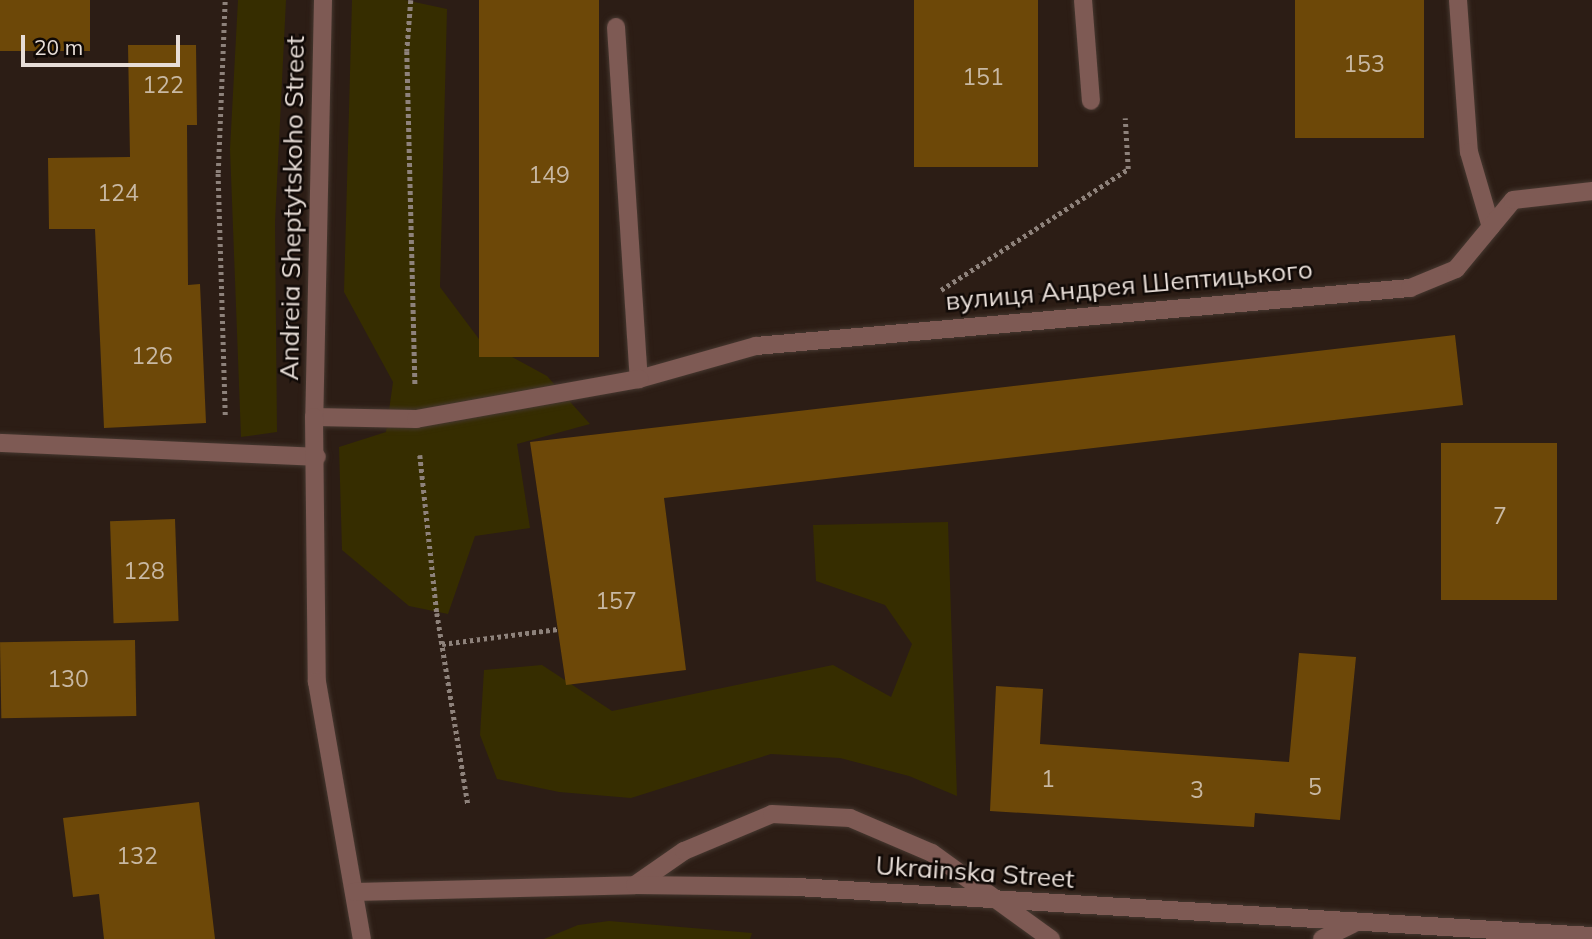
<!DOCTYPE html>
<html>
<head>
<meta charset="utf-8">
<style>
  body { margin:0 }
  #map { position:relative; width:1592px; height:939px; overflow:hidden; background:#2c1d15; font-family:Mulish,sans-serif }
  div>[style] { position:absolute }
  .green>* { inset:0; background:#362d00 }
  .building>* { inset:0; background:#6d4808; transform-origin:0 0 }
  .path>* { height:4.5px; margin-top:-2.25px; transform-origin:0; background:repeating-linear-gradient(90deg,#8e827b 0 3.5px,transparent 0 7px) }
  .roads { filter:drop-shadow(0 0 2px #463830) drop-shadow(0 0 2px #463830) }
  .service>* { height:18px; margin:-9px; padding:0 9px; transform-origin:9px; border-radius:9px; background:#7e5a54 }
  .minor>* { height:18px; margin:-9px; padding:0 9px; transform-origin:9px; border-radius:9px; background:#7e5a54 }
  .tertiary>* { height:18px; margin:-9px; padding:0 9px; transform-origin:9px; border-radius:9px; background:#7e5a54 }
  span { translate:-50% -50%; white-space:nowrap; text-align:center; line-height:1.15; -webkit-text-stroke:5px #100906; paint-order:stroke }
  .number-label { font-size:23px; color:#c8b8a3 }
  .number-label span { -webkit-text-stroke-width:0 }
  .street-label { font-size:26px; color:#e7ddd7 }
  .scale { position:absolute; left:21px; top:35px; width:159px; height:32px; box-sizing:border-box; border:4px solid #e7ddd7; border-top:0; padding-left:9px; font-size:21px; line-height:24px; white-space:nowrap; color:#e7ddd7; -webkit-text-stroke:5px #100906; paint-order:stroke }
</style>
</head>
<body>
<div id="map">
  <div class="green">
    <i style="clip-path:polygon(238px 0,286px 0,275px 222px,277px 432px,241px 437px,230px 149px)"></i>
    <i style="clip-path:polygon(352px 0,405px 0,447px 9px,440px 287px,479px 339px,547px 376px,590px 424px,517px 444px,530px 528px,475px 536px,448px 614px,409px 606px,342px 550px,339px 447px,386px 432px,393px 382px,344px 292px)"></i>
    <i style="clip-path:polygon(948px 522px,957px 796px,909px 776px,840px 758px,771px 754px,631px 798px,559px 792px,497px 779px,480px 735px,484px 670px,542px 665px,612px 711px,833px 665px,891px 697px,912px 644px,885px 605px,816px 581px,813px 525px)"></i>
    <i style="clip-path:polygon(609px 921px,752px 933px,750px 939px,544px 939px,578px 925px)"></i>
  </div>
  <div class="building">
    <i style="left:0;top:0;width:90px;height:51px"></i>
    <i style="left:479px;top:0;width:120px;height:357px"></i>
    <i style="left:914px;top:0;width:124px;height:167px"></i>
    <i style="left:1295px;top:0;width:129px;height:138px"></i>
    <i style="clip-path:polygon(128px 45px,196px 45px,197px 125px,187px 125px,188px 285px,200px 284px,206px 423px,104px 428px,95px 229px,49px 229px,48px 158px,130px 157px)"></i>
    <i style="clip-path:polygon(1455px 335px,1463px 405px,664px 498px,686px 670px,566px 685px,530px 442px)"></i>
    <i style="left:1557px;top:443px;width:157px;height:116px;rotate:90deg"></i>
    <i style="left:175px;top:519px;width:102px;height:65px;rotate:88deg"></i>
    <i style="left:135px;top:640px;width:76px;height:135px;rotate:89deg"></i>
    <i style="clip-path:polygon(1299px 653px,1356px 657px,1340px 820px,1255px 813px,1254px 827px,990px 811px,996px 686px,1043px 689px,1040px 744px,1289px 762px)"></i>
    <i style="clip-path:polygon(199px 802px,215px 939px,104px 939px,99px 894px,73px 897px,63px 818px)"></i>
  </div>
  <div class="path">
    <i style="left:411px;top:0;width:51px;rotate:94.5deg"></i>
    <i style="left:407px;top:51px;width:333px;rotate:88.6deg"></i>
    <i style="left:941px;top:290px;width:223px;rotate:-32.9deg"></i>
    <i style="left:1128px;top:169px;width:51px;rotate:-93.4deg"></i>
    <i style="left:225px;top:415px;width:242px;rotate:-91.7deg"></i>
    <i style="left:218px;top:173px;width:173px;rotate:-87.7deg"></i>
    <i style="left:420px;top:455px;width:159px;rotate:83.9deg"></i>
    <i style="left:437px;top:613px;width:193px;rotate:80.8deg"></i>
    <i style="left:442px;top:644px;width:117px;rotate:-7.4deg"></i>
  </div>
  <div class="roads">
    <div class="service">
      <i style="left:1083px;top:0;width:101px;rotate:85.5deg"></i>
      <i style="left:1458px;top:0;width:152px;rotate:85.9deg"></i>
      <i style="left:1469px;top:152px;width:78px;rotate:73.7deg"></i>
      <i style="left:616px;top:27px;width:353px;rotate:86.3deg"></i>
      <i style="left:639px;top:379px;width:122px;rotate:-15.8deg"></i>
      <i style="left:756px;top:346px;width:657px;rotate:-5.07deg"></i>
      <i style="left:1410px;top:288px;width:50px;rotate:-22.4deg"></i>
      <i style="left:1456px;top:269px;width:89px;rotate:-50.4deg"></i>
      <i style="left:1513px;top:200px;width:80px;rotate:-6.5deg"></i>
      <i style="left:635px;top:885px;width:60px;rotate:-34.8deg"></i>
      <i style="left:684px;top:851px;width:95px;rotate:-22.8deg"></i>
      <i style="left:772px;top:814px;width:78px;rotate:2.9deg"></i>
      <i style="left:850px;top:818px;width:89px;rotate:23.1deg"></i>
      <i style="left:932px;top:853px;width:147px;rotate:35.9deg"></i>
      <i style="left:1322px;top:939px;width:34px;rotate:-26deg"></i>
    </div>
    <div class="minor">
      <i style="left:314px;top:417px;width:102px;rotate:1.1deg"></i>
      <i style="left:416px;top:419px;width:227px;rotate:-10.2deg"></i>
      <i style="left:0;top:443px;width:317px;rotate:2.5deg"></i>
    </div>
    <div class="tertiary">
      <i style="left:323px;top:0;width:417px;rotate:91.2deg"></i>
      <i style="left:314px;top:417px;width:265px;rotate:89.4deg"></i>
      <i style="left:317px;top:682px;width:261px;rotate:80.1deg"></i>
      <i style="left:354px;top:892px;width:281px;rotate:-1.4deg"></i>
      <i style="left:635px;top:885px;width:162px;rotate:0.7deg"></i>
      <i style="left:797px;top:887px;width:797px;rotate:3.53deg"></i>
    </div>
  </div>
  <div class="number-label">
    <span style="left:1364px;top:64px">153</span>
    <span style="left:983px;top:77px">151</span>
    <span style="left:163px;top:85px">122</span>
    <span style="left:549px;top:175px">149</span>
    <span style="left:118px;top:193px">124</span>
    <span style="left:152px;top:356px">126</span>
    <span style="left:1500px;top:516px">7</span>
    <span style="left:144px;top:571px">128</span>
    <span style="left:616px;top:601px">157</span>
    <span style="left:68px;top:679px">130</span>
    <span style="left:1048px;top:779px">1</span>
    <span style="left:1315px;top:787px">5</span>
    <span style="left:1197px;top:790px">3</span>
    <span style="left:137px;top:856px">132</span>
  </div>
  <div class="street-label">
    <span style="left:292px;top:208px;rotate:-89deg">Andreia Sheptytskoho Street</span>
    <span style="left:1129px;top:285px;rotate:-5deg">вулиця Андрея Шептицького</span>
    <span style="left:975px;top:872px;rotate:4deg">Ukrainska Street</span>
  </div>
  <div class="scale">20 m</div>
</div>
</body>
</html>
